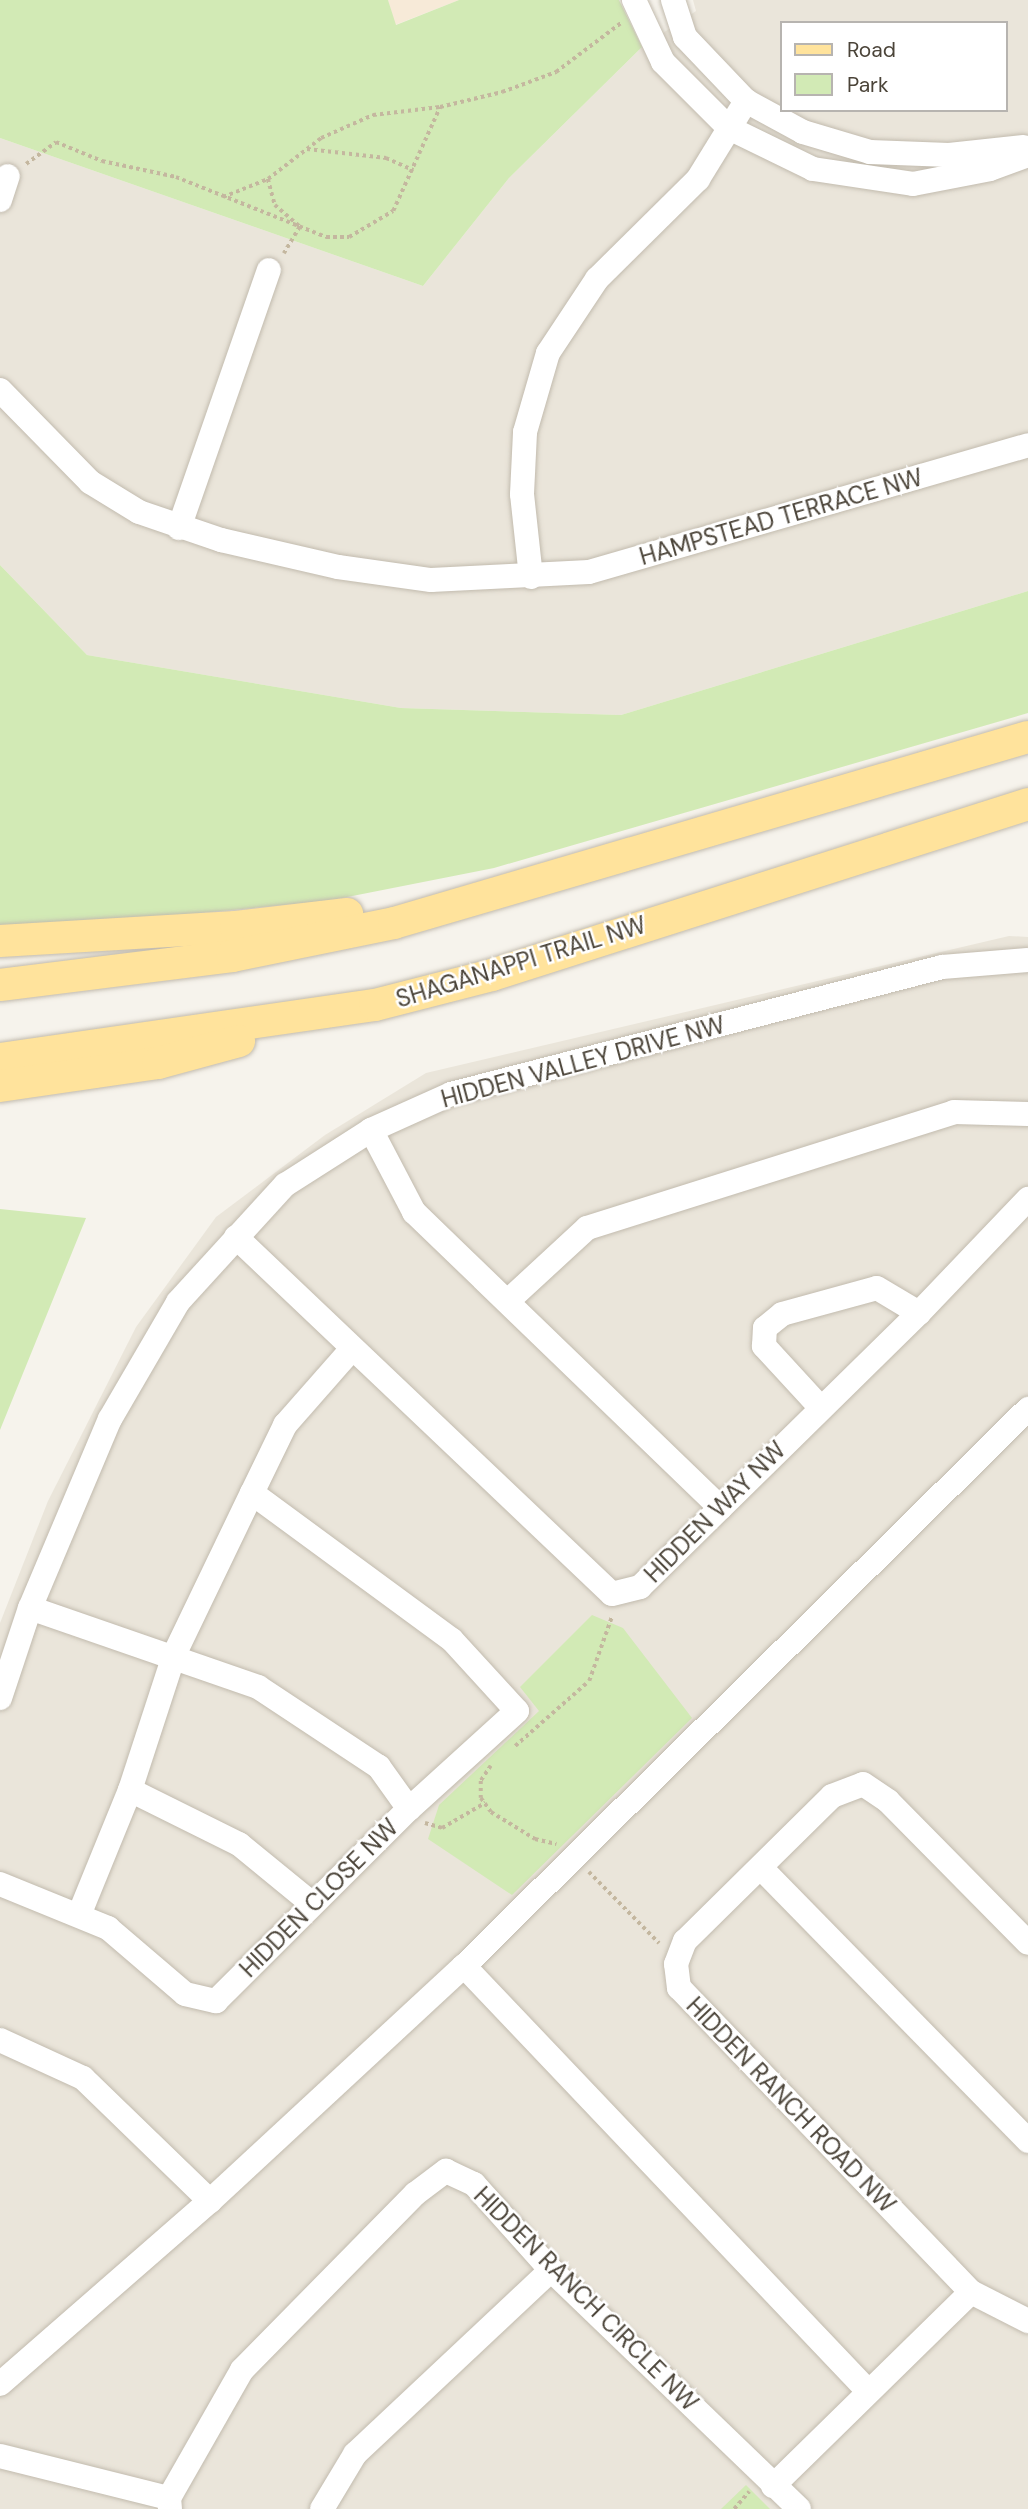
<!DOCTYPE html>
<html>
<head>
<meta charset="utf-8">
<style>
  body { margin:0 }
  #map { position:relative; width:1028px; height:2509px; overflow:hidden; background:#f6f3ec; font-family:"DM Sans",sans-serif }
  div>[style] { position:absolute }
  .residential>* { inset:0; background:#eae5da }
  .commercial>* { inset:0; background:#f7ead8 }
  .green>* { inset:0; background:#d2eab5 }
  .path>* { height:3.5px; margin-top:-1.75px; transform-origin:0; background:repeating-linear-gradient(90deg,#c4b79f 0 3.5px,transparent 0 7px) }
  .roads { filter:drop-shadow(0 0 2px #c2bbae) drop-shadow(0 0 2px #c2bbae) }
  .minor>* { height:24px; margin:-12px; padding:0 12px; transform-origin:12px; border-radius:12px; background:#fff }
  .major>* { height:32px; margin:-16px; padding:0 16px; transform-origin:16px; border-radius:16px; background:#ffe39c }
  span { translate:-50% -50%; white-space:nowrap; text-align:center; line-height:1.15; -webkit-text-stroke:5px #fff; paint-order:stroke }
  .street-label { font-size:24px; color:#4b4439 }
  .legend { position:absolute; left:780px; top:21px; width:228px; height:91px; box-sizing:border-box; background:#fff; border:2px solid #b7b4b0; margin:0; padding:9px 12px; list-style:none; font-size:21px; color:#4b4439 }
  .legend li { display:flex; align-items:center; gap:14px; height:35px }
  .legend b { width:35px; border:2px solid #b7b4b0 }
</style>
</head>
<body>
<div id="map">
  <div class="residential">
    <i style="clip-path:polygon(evenodd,693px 0,1028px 0,1028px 591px,621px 715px,401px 708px,87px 655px,0 565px,0 138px,423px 286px,509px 178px,642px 47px,696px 11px,693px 0,781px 23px,1005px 23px,1005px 110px,781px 110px,781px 23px)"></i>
    <i style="clip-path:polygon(1009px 936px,1028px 937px,1028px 2509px,0 2509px,0 1623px,48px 1501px,136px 1327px,216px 1217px,325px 1135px,426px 1073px)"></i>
  </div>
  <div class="commercial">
    <i style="clip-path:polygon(388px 0,459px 0,395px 25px)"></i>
  </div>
  <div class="green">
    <i style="clip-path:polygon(0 0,388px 0,396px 25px,459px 0,619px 0,642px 47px,509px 178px,423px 286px,0 138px)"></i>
    <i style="clip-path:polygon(0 565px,87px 655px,401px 708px,621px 715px,1028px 591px,1028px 713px,494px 868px,327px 901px,113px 921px,0 925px)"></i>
    <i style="clip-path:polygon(0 1209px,86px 1218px,0 1430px)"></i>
    <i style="clip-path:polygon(592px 1615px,623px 1628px,692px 1718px,512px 1895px,428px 1839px,439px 1805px,539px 1711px,520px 1687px)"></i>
    <i style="clip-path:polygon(746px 2485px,770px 2509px,721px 2509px)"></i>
  </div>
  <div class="path">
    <i style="left:307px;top:149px;width:80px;rotate:6.5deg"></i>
    <i style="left:386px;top:158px;width:30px;rotate:24deg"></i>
    <i style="left:26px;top:164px;width:37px;rotate:-36deg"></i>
    <i style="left:56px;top:142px;width:50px;rotate:22.4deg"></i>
    <i style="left:102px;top:161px;width:76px;rotate:12.2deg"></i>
    <i style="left:176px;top:177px;width:162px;rotate:21.8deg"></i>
    <i style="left:326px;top:237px;width:23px"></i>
    <i style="left:349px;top:237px;width:51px;rotate:-30.6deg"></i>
    <i style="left:393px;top:211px;width:114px;rotate:-65.7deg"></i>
    <i style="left:440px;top:107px;width:64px;rotate:-13.6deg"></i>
    <i style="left:502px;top:92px;width:58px;rotate:-20.3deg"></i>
    <i style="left:556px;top:72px;width:81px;rotate:-37deg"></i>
    <i style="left:268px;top:179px;width:27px;rotate:75deg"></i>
    <i style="left:275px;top:205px;width:33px;rotate:41deg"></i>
    <i style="left:300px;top:227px;width:31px;rotate:121deg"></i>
    <i style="left:223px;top:197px;width:48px;rotate:-21.8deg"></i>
    <i style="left:268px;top:179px;width:67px;rotate:-37.7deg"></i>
    <i style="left:321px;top:138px;width:57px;rotate:-23.9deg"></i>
    <i style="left:373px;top:115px;width:67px;rotate:-6.8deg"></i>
    <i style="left:515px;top:1746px;width:98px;rotate:-41.3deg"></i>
    <i style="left:589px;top:1681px;width:69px;rotate:-70.5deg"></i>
    <i style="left:491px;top:1766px;width:18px;rotate:124deg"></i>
    <i style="left:481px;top:1781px;width:17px;rotate:90deg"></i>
    <i style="left:481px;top:1798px;width:17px;rotate:54deg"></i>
    <i style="left:491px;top:1812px;width:52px;rotate:31.5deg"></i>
    <i style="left:535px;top:1839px;width:22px;rotate:13deg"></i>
    <i style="left:425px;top:1823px;width:18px;rotate:16deg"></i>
    <i style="left:442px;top:1828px;width:50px;rotate:-30.2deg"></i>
    <i style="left:589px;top:1872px;width:100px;rotate:45.4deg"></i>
    <i style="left:734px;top:2509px;width:23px;rotate:-49deg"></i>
  </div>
  <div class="roads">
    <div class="minor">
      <i style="left:634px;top:0;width:68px;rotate:64.9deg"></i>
      <i style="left:663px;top:62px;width:93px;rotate:45deg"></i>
      <i style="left:729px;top:128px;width:93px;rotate:26deg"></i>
      <i style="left:813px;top:169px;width:101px;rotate:8.5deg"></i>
      <i style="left:913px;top:184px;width:78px;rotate:-11deg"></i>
      <i style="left:990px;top:169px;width:40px;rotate:-20.2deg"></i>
      <i style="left:673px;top:0;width:39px;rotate:72deg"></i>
      <i style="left:685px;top:37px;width:88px;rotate:46.4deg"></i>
      <i style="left:746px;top:101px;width:65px;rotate:28.5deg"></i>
      <i style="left:803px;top:132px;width:70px;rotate:16.6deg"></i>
      <i style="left:870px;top:152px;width:79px;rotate:2.2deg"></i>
      <i style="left:949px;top:155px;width:75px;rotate:-6.1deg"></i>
      <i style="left:0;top:200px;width:25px;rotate:-72deg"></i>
      <i style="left:0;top:390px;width:129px;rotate:45.6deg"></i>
      <i style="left:90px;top:482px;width:57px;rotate:31.5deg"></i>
      <i style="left:139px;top:512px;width:87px;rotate:18.9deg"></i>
      <i style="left:221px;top:540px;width:120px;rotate:13deg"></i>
      <i style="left:338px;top:567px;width:94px;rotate:8deg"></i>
      <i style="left:431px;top:580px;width:158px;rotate:-2.9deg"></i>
      <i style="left:589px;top:572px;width:457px;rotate:-16.1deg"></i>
      <i style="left:179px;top:528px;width:273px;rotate:-70.8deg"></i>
      <i style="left:531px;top:577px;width:83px;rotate:-96.2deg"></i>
      <i style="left:522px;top:494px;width:62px;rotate:-87.2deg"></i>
      <i style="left:525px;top:432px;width:82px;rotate:-73.8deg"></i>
      <i style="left:548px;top:353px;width:89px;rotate:-56.5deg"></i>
      <i style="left:597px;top:279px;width:142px;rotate:-44.7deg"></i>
      <i style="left:698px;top:179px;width:92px;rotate:-58.4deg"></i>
      <i style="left:371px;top:1130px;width:93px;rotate:62.3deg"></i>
      <i style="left:414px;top:1212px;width:426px;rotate:44deg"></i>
      <i style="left:236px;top:1237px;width:518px;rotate:43.52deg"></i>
      <i style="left:612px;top:1594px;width:29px;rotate:-14deg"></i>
      <i style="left:640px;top:1587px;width:391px;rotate:-44.5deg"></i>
      <i style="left:919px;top:1313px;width:158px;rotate:-46.3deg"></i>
      <i style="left:509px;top:1300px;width:106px;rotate:-42.7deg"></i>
      <i style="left:587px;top:1228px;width:385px;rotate:-17.5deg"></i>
      <i style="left:954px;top:1112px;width:74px;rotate:1.5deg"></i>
      <i style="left:820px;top:1407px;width:83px;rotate:-132.6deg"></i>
      <i style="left:764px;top:1346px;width:18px;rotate:-87deg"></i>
      <i style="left:765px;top:1328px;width:22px;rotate:-39deg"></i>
      <i style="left:782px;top:1314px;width:98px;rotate:-15.3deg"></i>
      <i style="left:877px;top:1288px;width:49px;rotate:30.8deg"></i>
      <i style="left:252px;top:1493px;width:248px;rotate:36.3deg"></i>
      <i style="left:452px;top:1640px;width:96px;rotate:47.5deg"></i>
      <i style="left:517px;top:1711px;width:146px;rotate:137.8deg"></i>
      <i style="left:0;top:1698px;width:95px;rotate:-71.6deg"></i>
      <i style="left:30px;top:1608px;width:205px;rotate:-67.1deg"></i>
      <i style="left:110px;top:1419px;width:135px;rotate:-59.8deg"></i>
      <i style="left:178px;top:1302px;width:159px;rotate:-47.6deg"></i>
      <i style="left:285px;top:1185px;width:102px;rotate:-32.6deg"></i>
      <i style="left:371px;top:1130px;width:88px;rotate:-24.2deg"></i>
      <i style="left:451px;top:1094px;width:507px;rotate:-14.5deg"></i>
      <i style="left:942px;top:967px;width:86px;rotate:-4.7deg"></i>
      <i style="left:130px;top:1790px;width:122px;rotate:26.4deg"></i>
      <i style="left:239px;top:1844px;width:93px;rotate:39.3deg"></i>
      <i style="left:761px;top:1868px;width:382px;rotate:45.6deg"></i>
      <i style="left:0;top:1884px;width:117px;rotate:22.2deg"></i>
      <i style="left:108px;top:1928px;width:101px;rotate:40.6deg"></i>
      <i style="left:185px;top:1994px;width:32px;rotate:13deg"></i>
      <i style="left:216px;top:2001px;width:272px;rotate:-44.9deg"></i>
      <i style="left:409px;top:1809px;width:52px;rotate:-125.5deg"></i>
      <i style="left:379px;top:1767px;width:145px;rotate:-146.5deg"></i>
      <i style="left:258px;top:1687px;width:241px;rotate:-160.9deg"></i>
      <i style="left:79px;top:1915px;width:135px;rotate:-67.8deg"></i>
      <i style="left:130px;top:1790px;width:142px;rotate:-71.9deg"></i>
      <i style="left:174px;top:1655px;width:180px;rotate:-64.3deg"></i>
      <i style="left:252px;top:1493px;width:76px;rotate:-64.1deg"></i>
      <i style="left:285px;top:1425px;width:100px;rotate:-48.7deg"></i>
      <i style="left:464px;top:1966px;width:586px;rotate:46.45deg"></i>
      <i style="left:0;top:2040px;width:91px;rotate:24.6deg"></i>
      <i style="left:83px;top:2078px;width:177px;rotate:44.1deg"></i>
      <i style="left:971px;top:2292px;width:422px;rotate:-133.8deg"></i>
      <i style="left:679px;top:1988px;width:24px;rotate:-97deg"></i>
      <i style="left:676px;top:1964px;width:25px;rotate:-69deg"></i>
      <i style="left:685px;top:1941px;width:206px;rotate:-44.6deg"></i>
      <i style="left:832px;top:1796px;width:33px;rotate:-21deg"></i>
      <i style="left:863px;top:1784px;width:30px;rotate:34deg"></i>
      <i style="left:888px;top:1801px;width:199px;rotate:45.4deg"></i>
      <i style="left:0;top:2384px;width:279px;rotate:-41.1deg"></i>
      <i style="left:210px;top:2201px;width:346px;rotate:-42.8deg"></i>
      <i style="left:464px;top:1966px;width:793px;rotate:-44.64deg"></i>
      <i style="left:0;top:2456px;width:174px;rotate:14deg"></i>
      <i style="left:773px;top:2486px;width:277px;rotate:-44.4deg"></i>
      <i style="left:971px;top:2292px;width:64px;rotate:27deg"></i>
      <i style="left:170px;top:2509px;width:11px;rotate:-95deg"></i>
      <i style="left:169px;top:2498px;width:147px;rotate:-60.3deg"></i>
      <i style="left:242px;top:2370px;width:247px;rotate:-45.5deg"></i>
      <i style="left:415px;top:2194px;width:39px;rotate:-37deg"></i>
      <i style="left:446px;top:2171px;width:31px;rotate:25deg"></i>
      <i style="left:474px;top:2184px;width:115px;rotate:48.2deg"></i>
      <i style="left:551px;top:2270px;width:344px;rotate:43.9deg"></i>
      <i style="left:322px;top:2509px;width:64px;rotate:-59deg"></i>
      <i style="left:355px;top:2454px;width:269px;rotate:-43.2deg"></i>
    </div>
    <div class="major">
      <i style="left:0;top:941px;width:236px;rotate:-3.4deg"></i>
      <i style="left:236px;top:927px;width:112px;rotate:-6.7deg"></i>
      <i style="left:0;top:985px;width:234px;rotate:-7.1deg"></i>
      <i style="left:232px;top:956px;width:165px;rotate:-11.5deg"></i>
      <i style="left:394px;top:923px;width:661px;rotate:-16.35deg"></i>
      <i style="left:0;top:1059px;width:379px;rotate:-8.2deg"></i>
      <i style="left:375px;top:1005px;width:121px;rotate:-14.4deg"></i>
      <i style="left:492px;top:975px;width:563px;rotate:-17.69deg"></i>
      <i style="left:0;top:1086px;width:160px;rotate:-8.3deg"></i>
      <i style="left:158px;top:1063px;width:84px;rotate:-15.2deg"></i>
    </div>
  </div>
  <div class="street-label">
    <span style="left:781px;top:517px;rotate:-16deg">HAMPSTEAD TERRACE NW</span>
    <span style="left:521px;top:962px;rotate:-17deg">SHAGANAPPI TRAIL NW</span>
    <span style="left:583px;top:1062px;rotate:-15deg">HIDDEN VALLEY DRIVE NW</span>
    <span style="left:715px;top:1512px;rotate:-45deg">HIDDEN WAY NW</span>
    <span style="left:319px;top:1898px;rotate:-45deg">HIDDEN CLOSE NW</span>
    <span style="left:791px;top:2105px;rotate:46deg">HIDDEN RANCH ROAD NW</span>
    <span style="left:586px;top:2299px;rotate:45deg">HIDDEN RANCH CIRCLE NW</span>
  </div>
  <ul class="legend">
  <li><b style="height:9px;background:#ffe39c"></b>Road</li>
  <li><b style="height:19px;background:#d2eab5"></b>Park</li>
  </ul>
</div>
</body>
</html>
